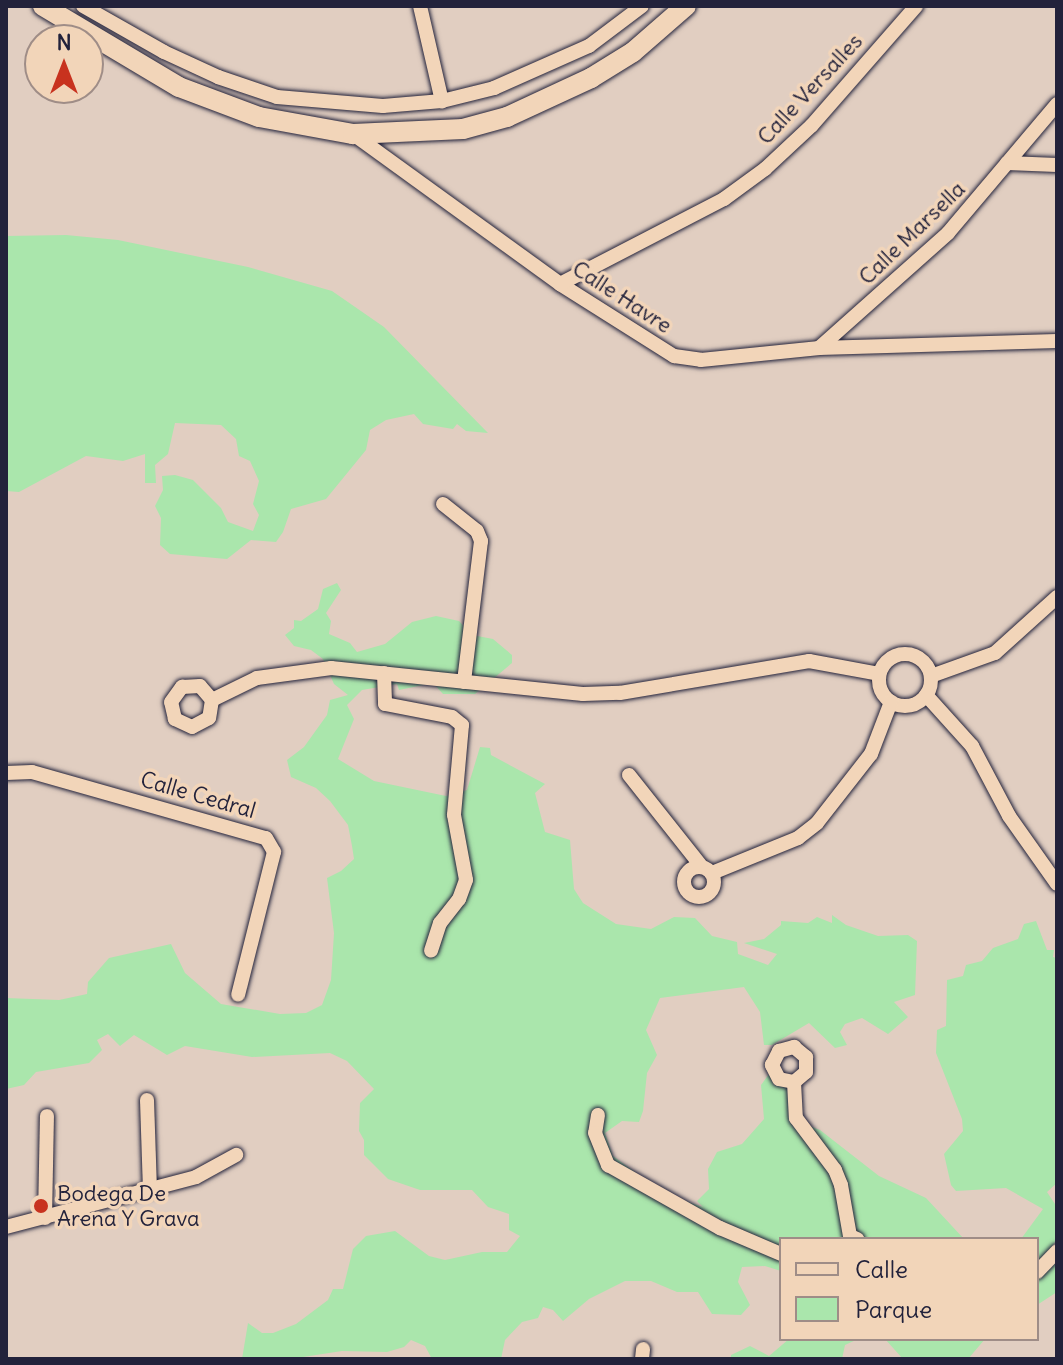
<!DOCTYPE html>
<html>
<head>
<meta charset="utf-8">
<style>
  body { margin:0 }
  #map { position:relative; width:1063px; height:1365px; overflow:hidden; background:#e1cec1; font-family:Delius,sans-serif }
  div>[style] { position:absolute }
  .green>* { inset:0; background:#aae6ac }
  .roads { filter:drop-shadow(0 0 2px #22223b) drop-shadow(0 0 2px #22223b) }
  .minor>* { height:14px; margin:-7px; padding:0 7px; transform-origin:7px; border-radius:7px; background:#f2d5b9 }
  .minor>.ring { margin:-7px; padding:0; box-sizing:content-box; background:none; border:14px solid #f2d5b9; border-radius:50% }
  .secondary>* { height:20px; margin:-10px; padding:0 10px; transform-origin:10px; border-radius:10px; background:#f2d5b9 }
  .dots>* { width:22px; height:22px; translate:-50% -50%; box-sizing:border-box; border:4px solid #f2d5b9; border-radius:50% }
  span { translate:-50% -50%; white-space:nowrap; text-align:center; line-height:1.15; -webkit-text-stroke:7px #f2d5b9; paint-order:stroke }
  .street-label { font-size:22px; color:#22223b }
  .poi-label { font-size:22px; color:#22223b }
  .left { translate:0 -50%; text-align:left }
  .frame { position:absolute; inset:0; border:8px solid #22223b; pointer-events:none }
  .legend { position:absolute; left:779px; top:1237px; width:260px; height:104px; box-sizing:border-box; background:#f2d5b9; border:2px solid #9f8d87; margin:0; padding:10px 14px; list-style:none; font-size:24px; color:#22223b }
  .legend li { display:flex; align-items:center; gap:16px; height:40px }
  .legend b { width:40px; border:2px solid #9f8d87 }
  .north { position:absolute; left:24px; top:24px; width:80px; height:80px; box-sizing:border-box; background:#f2d5b9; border:2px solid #9f8d87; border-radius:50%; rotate:0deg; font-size:22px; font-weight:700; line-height:32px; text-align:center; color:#22223b }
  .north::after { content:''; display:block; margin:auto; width:28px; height:36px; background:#c8321e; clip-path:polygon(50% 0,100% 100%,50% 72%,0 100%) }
</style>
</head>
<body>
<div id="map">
  <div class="green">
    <i style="clip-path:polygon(66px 235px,118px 240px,248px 267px,332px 291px,384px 327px,488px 433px,466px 431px,457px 424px,453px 429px,423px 424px,414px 414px,386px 420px,370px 430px,366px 450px,326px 499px,291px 509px,283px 532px,276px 542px,251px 540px,227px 559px,170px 554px,160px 545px,161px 518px,155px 506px,163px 490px,162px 476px,175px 475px,193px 480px,221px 508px,228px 522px,253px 531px,259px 515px,253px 504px,259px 481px,250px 461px,239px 456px,236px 439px,221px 425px,175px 423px,168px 454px,155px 465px,156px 483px,145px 483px,145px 454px,123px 461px,86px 456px,19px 492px,6px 491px,6px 236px)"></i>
    <i style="clip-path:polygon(337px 583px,341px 590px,326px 613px,331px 621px,329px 634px,350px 643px,357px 652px,385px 644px,412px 622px,436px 616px,459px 621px,472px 635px,493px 639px,512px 655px,512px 663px,475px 694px,443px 694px,433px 683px,399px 690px,397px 684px,362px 690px,347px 705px,354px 719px,338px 759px,374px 781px,446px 796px,467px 790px,480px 747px,490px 748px,491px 755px,545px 784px,535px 793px,545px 832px,570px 840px,574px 889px,583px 903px,616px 924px,651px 929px,674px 917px,695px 918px,712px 936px,737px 942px,738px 954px,768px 965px,777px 954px,744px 943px,764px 939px,781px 925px,781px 921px,808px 923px,817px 917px,832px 923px,832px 915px,846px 925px,878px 936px,908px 935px,917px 941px,915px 995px,894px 1002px,908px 1017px,888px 1034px,862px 1018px,845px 1024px,840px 1032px,847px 1045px,835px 1048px,809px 1023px,772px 1045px,764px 1045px,760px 1012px,744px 987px,660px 998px,646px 1030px,657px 1055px,647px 1073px,643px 1111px,639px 1122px,622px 1121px,605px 1133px,613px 1156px,665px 1194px,703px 1207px,697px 1201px,709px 1189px,708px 1169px,717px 1152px,742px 1144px,764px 1119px,761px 1085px,769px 1074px,774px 1085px,792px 1088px,807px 1125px,820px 1130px,879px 1176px,926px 1198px,964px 1239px,781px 1239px,781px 1271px,765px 1266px,742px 1267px,738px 1282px,750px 1305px,741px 1315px,712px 1314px,698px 1292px,677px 1292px,651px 1281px,625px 1281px,589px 1299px,563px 1321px,553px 1310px,543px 1307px,538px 1318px,522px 1322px,505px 1340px,501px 1359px,432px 1359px,425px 1346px,411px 1340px,404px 1347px,387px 1352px,342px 1351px,290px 1359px,242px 1359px,248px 1323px,262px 1333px,273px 1333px,296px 1324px,328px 1300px,333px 1289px,343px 1289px,353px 1249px,366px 1236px,395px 1231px,429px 1256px,445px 1260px,482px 1252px,507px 1252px,520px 1236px,509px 1230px,509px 1214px,488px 1207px,472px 1190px,420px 1190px,388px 1179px,364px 1155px,364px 1140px,359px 1131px,360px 1103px,374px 1089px,347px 1061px,330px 1053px,252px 1057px,185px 1046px,167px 1055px,134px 1035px,120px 1046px,108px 1034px,97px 1040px,102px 1050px,89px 1063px,36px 1072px,24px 1085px,6px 1089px,6px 998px,59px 1000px,87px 994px,88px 982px,109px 958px,171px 944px,185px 973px,221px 1004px,280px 1014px,306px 1013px,322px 1005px,331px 980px,334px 933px,327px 878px,341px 871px,354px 859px,352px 846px,348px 825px,330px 801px,316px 788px,291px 777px,287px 760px,304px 747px,327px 715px,330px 700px,348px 695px,334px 684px,323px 659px,311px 650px,294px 646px,285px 635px,294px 628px,294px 620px,301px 621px,318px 609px,323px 589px)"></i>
    <i style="clip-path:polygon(1036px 921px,1047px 950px,1054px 950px,1053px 957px,1057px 958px,1057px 1183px,1047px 1192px,1057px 1207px,1057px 1238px,1047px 1258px,1057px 1266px,1057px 1292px,1037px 1305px,1037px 1239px,1021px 1239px,1043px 1209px,1006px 1188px,956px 1191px,951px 1185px,944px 1154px,963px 1131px,962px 1119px,936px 1053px,937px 1030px,946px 1026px,947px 980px,963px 976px,966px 965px,982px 961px,993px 948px,1018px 939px,1024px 924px)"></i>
    <i style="clip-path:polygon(789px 1339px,858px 1339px,845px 1345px,842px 1359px,731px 1359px,731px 1355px,750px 1346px,769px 1356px)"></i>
    <i style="clip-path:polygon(879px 1339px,985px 1339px,968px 1359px,903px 1359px,885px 1339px)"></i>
  </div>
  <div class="roads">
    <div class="minor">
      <i style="left:83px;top:6px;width:93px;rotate:29.6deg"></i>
      <i style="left:164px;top:52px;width:60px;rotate:24.8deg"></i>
      <i style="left:218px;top:77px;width:62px;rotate:18.7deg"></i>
      <i style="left:277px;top:97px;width:106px;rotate:4.9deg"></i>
      <i style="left:383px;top:106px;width:59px;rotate:-4.8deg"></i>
      <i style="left:442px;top:101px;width:54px;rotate:-14deg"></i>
      <i style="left:494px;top:88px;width:104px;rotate:-23.9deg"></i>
      <i style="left:589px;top:46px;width:66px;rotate:-37deg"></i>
      <i style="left:420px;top:6px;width:98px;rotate:77deg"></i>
      <i style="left:353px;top:134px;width:256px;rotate:35.9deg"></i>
      <i style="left:560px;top:284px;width:135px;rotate:32.3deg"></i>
      <i style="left:674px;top:356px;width:27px;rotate:8deg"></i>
      <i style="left:701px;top:360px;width:119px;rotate:-5.8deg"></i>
      <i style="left:819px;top:348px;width:238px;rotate:-1.7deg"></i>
      <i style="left:1007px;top:163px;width:50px;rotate:2.3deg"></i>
      <i style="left:560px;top:284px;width:185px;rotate:-27.4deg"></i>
      <i style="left:724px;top:199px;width:51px;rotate:-36.2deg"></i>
      <i style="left:765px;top:169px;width:64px;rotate:-43.1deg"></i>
      <i style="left:812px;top:125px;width:158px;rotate:-48.8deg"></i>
      <i style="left:819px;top:348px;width:173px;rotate:-41.7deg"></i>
      <i style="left:948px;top:233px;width:169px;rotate:-49.8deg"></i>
      <i style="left:443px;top:504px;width:43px;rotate:38.5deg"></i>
      <i style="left:477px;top:531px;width:11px;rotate:68deg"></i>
      <i style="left:481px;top:541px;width:142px;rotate:96.9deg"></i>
      <i class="ring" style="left:879px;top:654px;width:38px;height:38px"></i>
      <i style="left:384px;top:673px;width:31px;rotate:88deg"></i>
      <i style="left:385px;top:704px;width:68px;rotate:11deg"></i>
      <i style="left:452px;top:717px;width:13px;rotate:39deg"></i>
      <i style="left:462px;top:725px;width:90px;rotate:95.1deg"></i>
      <i style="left:454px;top:815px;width:66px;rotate:79.5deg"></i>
      <i style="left:466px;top:880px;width:20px;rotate:110deg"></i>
      <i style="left:459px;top:899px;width:31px;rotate:128deg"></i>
      <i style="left:440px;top:923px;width:29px;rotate:108deg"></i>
      <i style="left:931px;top:676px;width:68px;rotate:-19.8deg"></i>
      <i style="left:995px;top:653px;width:84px;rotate:-42.1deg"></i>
      <i style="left:200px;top:686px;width:18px;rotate:49deg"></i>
      <i style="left:212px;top:700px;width:18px;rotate:99deg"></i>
      <i style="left:209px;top:718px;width:19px;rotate:152deg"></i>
      <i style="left:192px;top:727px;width:19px;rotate:-155deg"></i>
      <i style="left:175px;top:719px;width:17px;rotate:-103deg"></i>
      <i style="left:171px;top:702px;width:19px;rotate:-54deg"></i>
      <i style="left:182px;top:687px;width:18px;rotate:-3deg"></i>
      <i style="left:926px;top:695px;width:69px;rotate:48deg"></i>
      <i style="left:972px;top:746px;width:79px;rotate:62.1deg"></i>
      <i style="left:1009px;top:816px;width:83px;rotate:54.8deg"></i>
      <i style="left:212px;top:700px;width:50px;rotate:-26.1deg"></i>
      <i style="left:257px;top:678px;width:75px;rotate:-7.7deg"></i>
      <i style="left:331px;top:668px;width:253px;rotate:5.9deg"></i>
      <i style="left:583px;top:694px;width:37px;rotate:-2deg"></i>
      <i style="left:620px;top:693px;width:192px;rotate:-9.6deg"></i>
      <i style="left:809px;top:661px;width:71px;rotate:10.5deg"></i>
      <i style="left:6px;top:773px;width:26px;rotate:-2deg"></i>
      <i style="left:32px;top:772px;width:243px;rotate:15.8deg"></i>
      <i style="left:266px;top:838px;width:16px;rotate:60deg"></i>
      <i style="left:274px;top:852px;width:147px;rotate:104.1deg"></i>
      <i style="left:629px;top:775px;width:117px;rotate:51.6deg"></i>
      <i class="ring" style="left:684px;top:867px;width:16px;height:16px"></i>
      <i style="left:712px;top:873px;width:93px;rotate:-22.1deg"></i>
      <i style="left:798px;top:838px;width:24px;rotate:-38deg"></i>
      <i style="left:817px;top:823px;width:88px;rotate:-52deg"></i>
      <i style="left:871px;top:754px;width:56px;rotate:-69deg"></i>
      <i style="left:794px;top:1047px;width:16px;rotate:40deg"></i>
      <i style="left:806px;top:1057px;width:15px;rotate:90deg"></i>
      <i style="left:806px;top:1072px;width:16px;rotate:140deg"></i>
      <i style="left:794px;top:1082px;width:15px;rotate:-169deg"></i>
      <i style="left:779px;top:1079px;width:16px;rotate:-117deg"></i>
      <i style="left:772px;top:1065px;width:16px;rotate:-63deg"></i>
      <i style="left:779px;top:1051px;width:16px;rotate:-15deg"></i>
      <i style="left:794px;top:1082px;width:36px;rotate:87deg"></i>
      <i style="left:796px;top:1118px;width:65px;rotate:53.1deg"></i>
      <i style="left:835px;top:1170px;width:16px;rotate:68deg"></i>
      <i style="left:841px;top:1185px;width:52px;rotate:80deg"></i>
      <i style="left:850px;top:1236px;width:8px;rotate:23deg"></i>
      <i style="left:147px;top:1100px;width:91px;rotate:88.1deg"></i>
      <i style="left:598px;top:1115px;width:18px;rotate:99deg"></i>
      <i style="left:595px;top:1133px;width:35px;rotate:68deg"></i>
      <i style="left:608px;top:1165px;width:129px;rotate:29.4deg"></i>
      <i style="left:720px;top:1228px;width:66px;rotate:23.1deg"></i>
      <i style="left:45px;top:1218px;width:102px;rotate:-88.9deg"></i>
      <i style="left:6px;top:1227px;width:196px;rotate:-14.7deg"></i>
      <i style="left:196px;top:1177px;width:46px;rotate:-28.8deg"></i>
      <i style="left:1037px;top:1272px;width:29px;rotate:-46deg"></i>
      <i style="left:642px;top:1359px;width:10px;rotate:-84deg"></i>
    </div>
    <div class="secondary">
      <i style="left:43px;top:6px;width:158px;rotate:30.8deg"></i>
      <i style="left:179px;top:87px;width:85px;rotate:20.6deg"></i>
      <i style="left:259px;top:117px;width:96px;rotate:10.3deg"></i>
      <i style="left:353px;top:134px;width:110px;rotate:-2.6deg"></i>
      <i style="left:463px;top:129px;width:46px;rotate:-15.3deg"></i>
      <i style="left:507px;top:117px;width:93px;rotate:-24.9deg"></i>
      <i style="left:591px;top:78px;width:49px;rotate:-31.8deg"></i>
      <i style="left:633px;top:52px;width:70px;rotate:-41deg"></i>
    </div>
  </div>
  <div class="dots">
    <i style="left:41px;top:1206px;background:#c8321e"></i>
  </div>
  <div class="street-label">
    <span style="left:810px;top:89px;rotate:-47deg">Calle Versalles</span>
    <span style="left:912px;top:233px;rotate:-44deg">Calle Marsella</span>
    <span style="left:622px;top:297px;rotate:33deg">Calle Havre</span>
    <span style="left:198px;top:795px;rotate:16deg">Calle Cedral</span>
  </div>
  <div class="poi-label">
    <span class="left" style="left:57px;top:1206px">Bodega De<br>Arena Y Grava</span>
  </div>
  <div class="frame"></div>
  <ul class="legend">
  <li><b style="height:10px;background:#f2d5b9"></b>Calle</li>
  <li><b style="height:22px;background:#aae6ac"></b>Parque</li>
  </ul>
  <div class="north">N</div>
</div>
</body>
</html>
